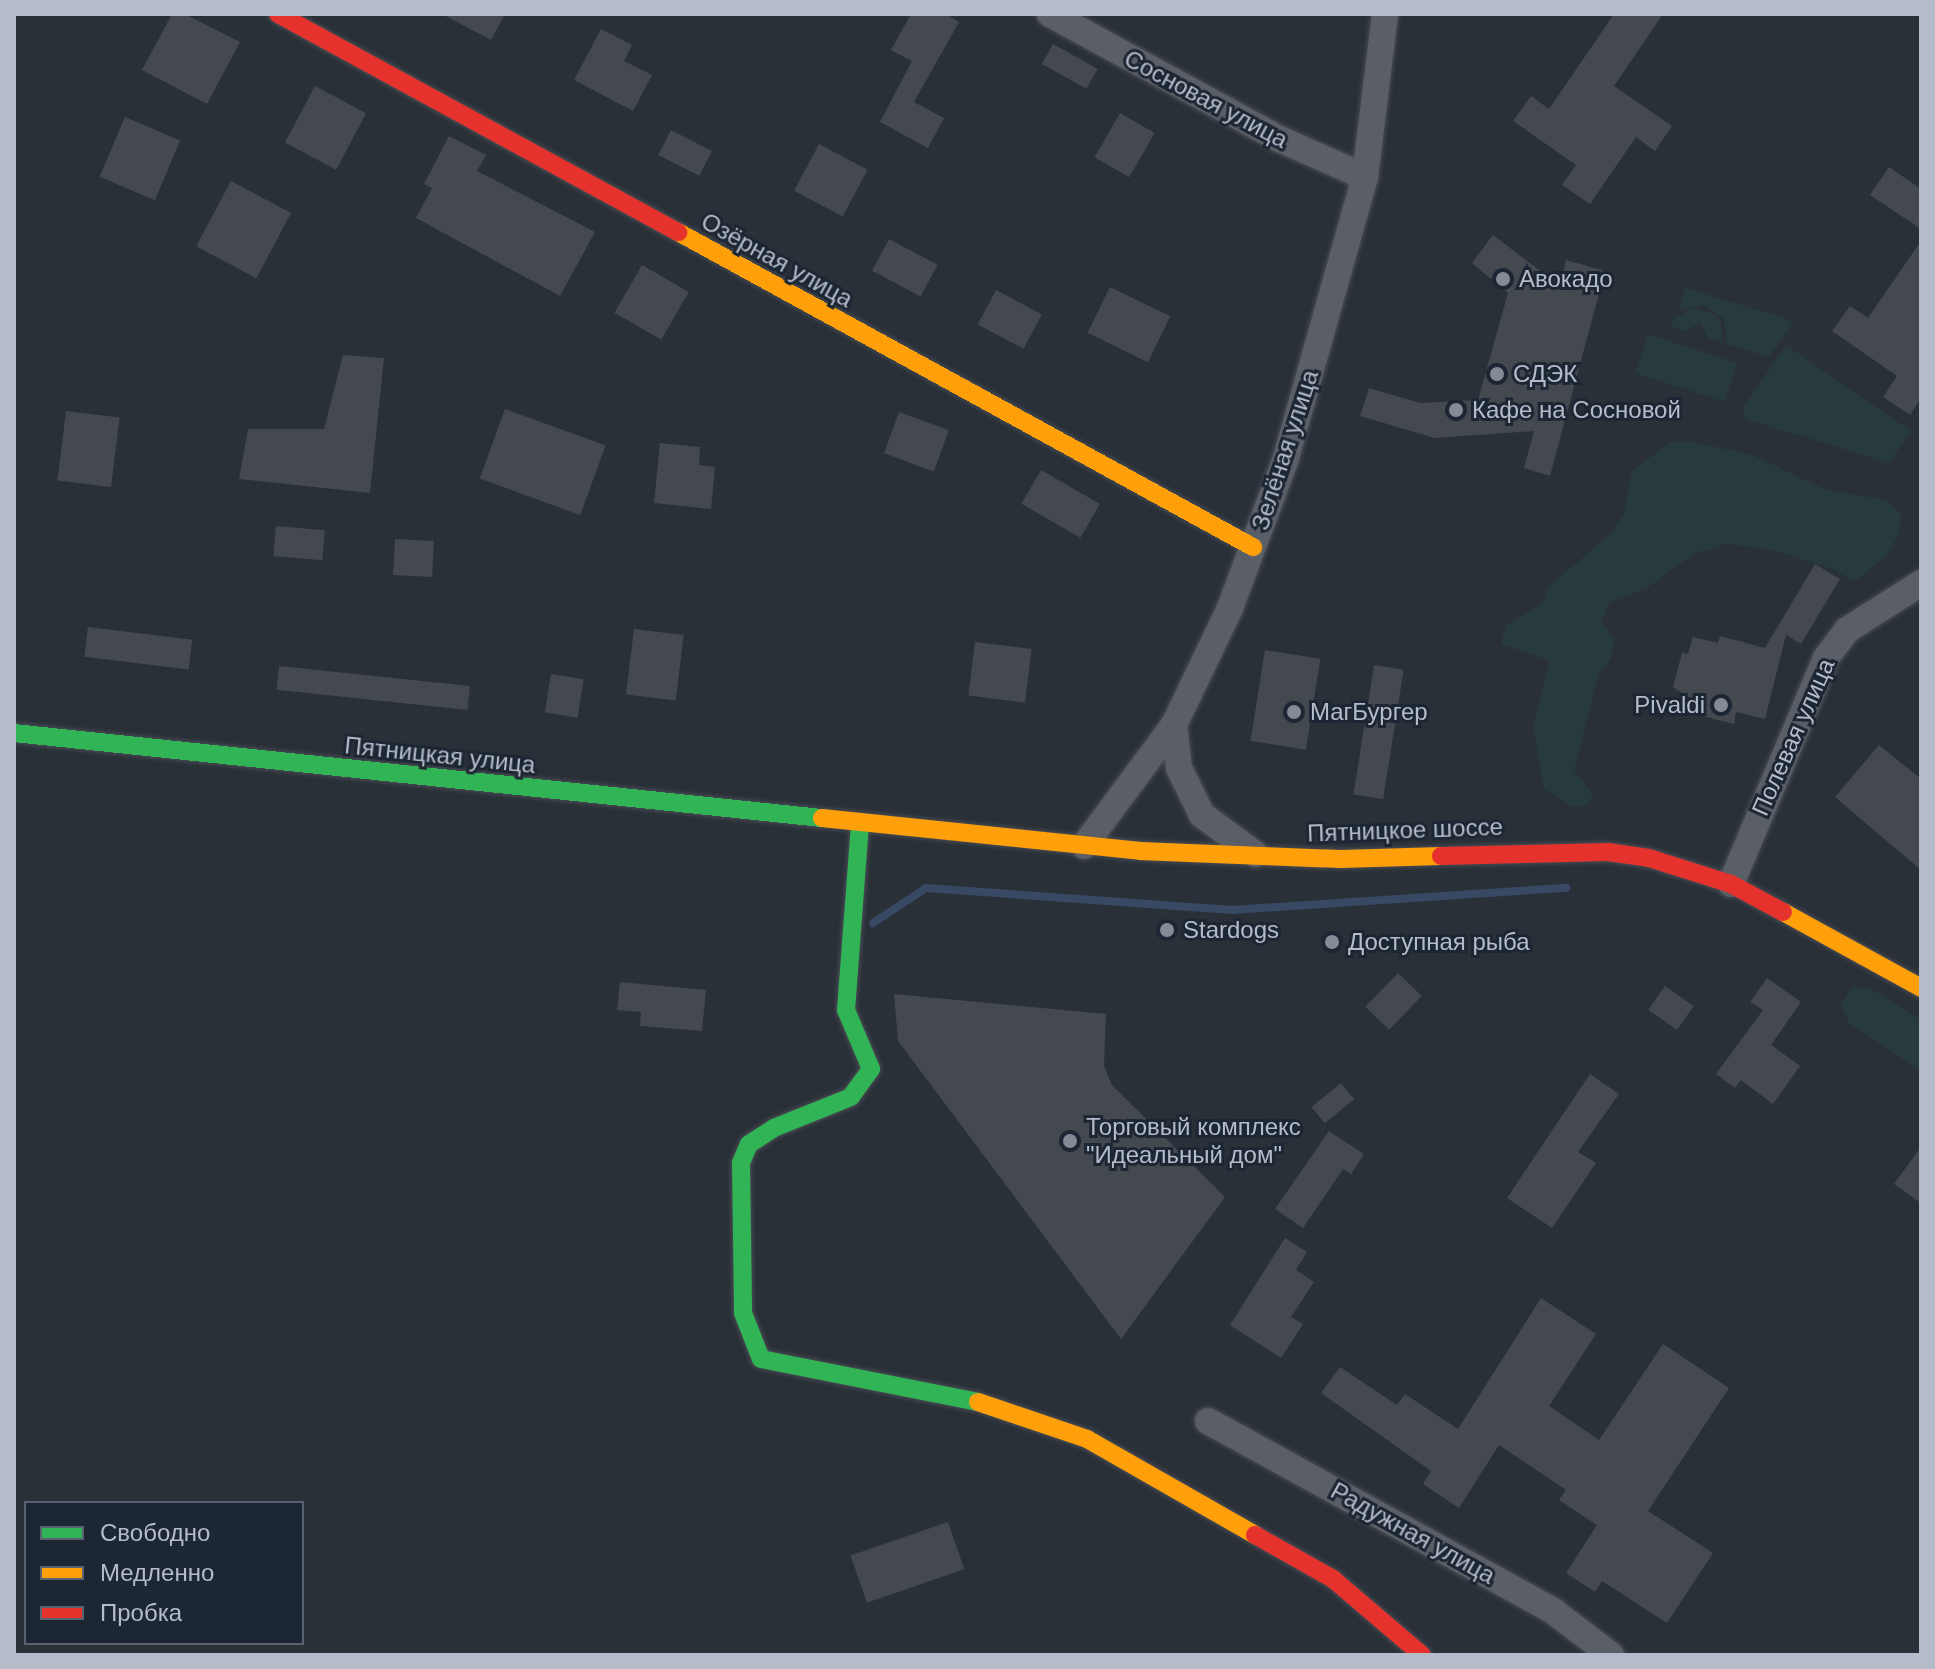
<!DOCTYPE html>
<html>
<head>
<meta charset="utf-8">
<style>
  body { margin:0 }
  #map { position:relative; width:1935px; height:1669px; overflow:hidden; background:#2a3038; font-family:Helvetica,sans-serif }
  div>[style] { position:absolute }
  .green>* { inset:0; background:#273a3e; transform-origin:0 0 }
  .stream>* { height:8px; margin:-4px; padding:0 4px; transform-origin:4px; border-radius:4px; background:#384963 }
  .building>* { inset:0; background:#444950; transform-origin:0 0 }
  .roads { filter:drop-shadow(0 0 2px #484c53) drop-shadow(0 0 2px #484c53) }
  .street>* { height:26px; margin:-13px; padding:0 13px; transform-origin:13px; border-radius:13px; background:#5a5e66 }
  .fast>* { height:18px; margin:-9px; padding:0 9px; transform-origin:9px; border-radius:9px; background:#30b455 }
  .slow>* { height:18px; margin:-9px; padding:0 9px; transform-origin:9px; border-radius:9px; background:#ff9f0a }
  .jam>* { height:18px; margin:-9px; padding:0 9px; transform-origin:9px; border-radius:9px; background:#e5322d }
  .dots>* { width:22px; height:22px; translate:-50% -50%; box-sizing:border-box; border:4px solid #1d2633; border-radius:50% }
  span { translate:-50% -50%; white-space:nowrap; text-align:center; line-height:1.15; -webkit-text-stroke:6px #1d2633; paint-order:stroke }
  .street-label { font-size:24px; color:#b4bcc9 }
  .poi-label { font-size:24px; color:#b4bcc9 }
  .left { translate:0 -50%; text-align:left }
  .right { translate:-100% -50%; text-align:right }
  .frame { position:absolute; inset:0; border:16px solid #b4bcc9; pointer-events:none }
  .legend { position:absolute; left:24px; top:1501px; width:280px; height:144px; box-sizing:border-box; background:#1d2633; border:2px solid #59626f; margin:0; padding:10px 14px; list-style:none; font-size:24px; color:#b4bcc9 }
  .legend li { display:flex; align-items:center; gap:16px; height:40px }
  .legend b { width:40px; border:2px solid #59626f }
</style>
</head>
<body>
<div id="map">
  <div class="green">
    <i style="clip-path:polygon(1686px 288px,1794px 321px,1769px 357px,1727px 344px,1724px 320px,1706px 305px,1679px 310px)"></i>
    <i style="clip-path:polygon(1694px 308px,1714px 314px,1721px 322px,1723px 343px,1708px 338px,1700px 323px,1685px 331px,1670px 327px,1675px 318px)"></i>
    <i style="left:1648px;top:334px;width:94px;height:41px;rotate:18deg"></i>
    <i style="clip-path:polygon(1786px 345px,1911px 431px,1889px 463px,1746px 419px,1742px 409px)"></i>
    <i style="clip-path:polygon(1689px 441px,1752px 455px,1827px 490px,1887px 500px,1902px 516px,1897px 538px,1885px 557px,1854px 582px,1835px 570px,1777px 551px,1727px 544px,1695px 553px,1647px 588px,1609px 603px,1601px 622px,1614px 639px,1611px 659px,1598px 675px,1574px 770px,1593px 794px,1586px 806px,1572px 807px,1544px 789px,1533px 727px,1550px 661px,1501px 644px,1506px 625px,1542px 604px,1550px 586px,1612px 532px,1624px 513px,1632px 471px,1669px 443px)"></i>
    <i style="clip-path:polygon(1852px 987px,1870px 988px,1921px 1020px,1921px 1071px,1850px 1024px,1840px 1006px)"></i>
  </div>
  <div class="stream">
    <i style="left:873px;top:923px;width:64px;rotate:-33.4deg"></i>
    <i style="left:926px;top:888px;width:307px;rotate:4.1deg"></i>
    <i style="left:1232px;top:910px;width:335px;rotate:-3.8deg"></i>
  </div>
  <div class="building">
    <i style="clip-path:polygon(172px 14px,185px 14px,240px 42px,207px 104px,142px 70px)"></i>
    <i style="clip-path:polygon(442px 14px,505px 14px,491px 40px)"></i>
    <i style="clip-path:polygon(911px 14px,946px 14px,959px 22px,914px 102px,944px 118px,928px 148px,880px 122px,912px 61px,891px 50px)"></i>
    <i style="clip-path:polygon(1614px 14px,1663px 14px,1614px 86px,1672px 126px,1655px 151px,1636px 137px,1590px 204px,1562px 185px,1576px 165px,1513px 121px,1531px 96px,1549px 109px)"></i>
    <i style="clip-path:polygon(601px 29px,632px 45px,624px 61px,652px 75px,633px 111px,574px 80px)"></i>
    <i style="left:1053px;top:44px;width:51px;height:23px;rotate:29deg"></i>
    <i style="left:315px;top:86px;width:58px;height:64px;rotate:28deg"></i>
    <i style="left:1120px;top:113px;width:40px;height:51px;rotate:30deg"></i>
    <i style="left:125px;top:117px;width:60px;height:65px;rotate:23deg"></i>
    <i style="left:671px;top:130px;width:46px;height:28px;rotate:27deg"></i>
    <i style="clip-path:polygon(449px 136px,486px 155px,477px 171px,595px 232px,560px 296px,416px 218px,432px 188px,424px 184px)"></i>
    <i style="left:819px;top:144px;width:55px;height:53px;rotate:28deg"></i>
    <i style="clip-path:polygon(1889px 167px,1921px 189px,1921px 229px,1870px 195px)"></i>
    <i style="left:231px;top:181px;width:68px;height:74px;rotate:28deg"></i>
    <i style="clip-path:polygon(1493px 235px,1560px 286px,1566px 260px,1605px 271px,1550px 476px,1524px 468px,1534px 431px,1435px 438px,1360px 416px,1369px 388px,1420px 403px,1478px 400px,1508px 293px,1472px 263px)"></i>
    <i style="left:889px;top:239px;width:55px;height:36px;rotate:28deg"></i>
    <i style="clip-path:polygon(1921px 241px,1921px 398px,1910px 415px,1883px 397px,1897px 376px,1832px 331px,1850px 306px,1868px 318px)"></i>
    <i style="left:642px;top:265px;width:54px;height:55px;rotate:30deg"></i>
    <i style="left:1110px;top:287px;width:67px;height:51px;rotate:26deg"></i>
    <i style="left:996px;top:290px;width:52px;height:39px;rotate:28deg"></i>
    <i style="clip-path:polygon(343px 355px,384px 358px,370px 493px,239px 479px,248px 429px,324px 429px)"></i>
    <i style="left:505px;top:409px;width:107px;height:74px;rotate:20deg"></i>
    <i style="left:66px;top:411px;width:54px;height:70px;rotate:7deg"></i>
    <i style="left:899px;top:412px;width:53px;height:44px;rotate:20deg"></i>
    <i style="clip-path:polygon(660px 443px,700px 447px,699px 465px,715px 467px,711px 509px,654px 503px)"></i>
    <i style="left:1041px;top:470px;width:68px;height:39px;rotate:30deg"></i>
    <i style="left:276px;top:526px;width:49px;height:30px;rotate:5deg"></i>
    <i style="left:395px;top:539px;width:39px;height:36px;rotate:3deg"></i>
    <i style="clip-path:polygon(1815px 564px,1840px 579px,1801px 644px,1786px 635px,1765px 719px,1736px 712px,1734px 724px,1690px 713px,1693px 700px,1673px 687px,1682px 653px,1688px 654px,1693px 637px,1718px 643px,1720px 636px,1765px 648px)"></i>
    <i style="left:88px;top:627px;width:105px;height:30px;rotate:7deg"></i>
    <i style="left:634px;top:629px;width:50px;height:66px;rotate:7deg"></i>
    <i style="left:975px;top:642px;width:57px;height:54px;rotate:7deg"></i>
    <i style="left:1265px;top:650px;width:56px;height:92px;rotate:9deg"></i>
    <i style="left:1374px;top:665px;width:30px;height:131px;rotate:9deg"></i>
    <i style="left:279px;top:666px;width:192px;height:24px;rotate:6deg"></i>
    <i style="left:551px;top:674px;width:33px;height:39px;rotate:9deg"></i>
    <i style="clip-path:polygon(1879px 745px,1921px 779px,1921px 870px,1835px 797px)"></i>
    <i style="left:1398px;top:973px;width:33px;height:47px;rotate:44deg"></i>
    <i style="clip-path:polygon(1767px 978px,1801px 1002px,1771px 1045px,1800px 1066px,1773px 1104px,1741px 1080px,1735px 1088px,1716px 1074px,1763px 1010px,1750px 1002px)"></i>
    <i style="clip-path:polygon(620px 982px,706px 990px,702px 1031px,640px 1026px,641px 1012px,617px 1010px)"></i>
    <i style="left:1665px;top:986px;width:35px;height:29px;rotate:35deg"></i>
    <i style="clip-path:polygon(894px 994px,1106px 1014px,1104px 1066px,1112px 1085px,1225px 1197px,1121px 1339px,898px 1041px)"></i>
    <i style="clip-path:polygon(1590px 1074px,1619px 1094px,1578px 1152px,1596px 1163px,1552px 1228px,1507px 1198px)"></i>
    <i style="left:1341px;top:1083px;width:21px;height:38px;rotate:51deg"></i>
    <i style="clip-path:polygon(1329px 1131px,1364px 1154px,1351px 1174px,1343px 1169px,1303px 1228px,1275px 1209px)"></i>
    <i style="clip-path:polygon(1921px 1147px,1921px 1203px,1894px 1184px)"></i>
    <i style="clip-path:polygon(1285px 1238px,1307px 1252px,1296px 1270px,1314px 1282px,1291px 1317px,1303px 1324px,1281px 1358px,1230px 1325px)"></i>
    <i style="clip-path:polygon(1541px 1298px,1596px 1334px,1549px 1406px,1599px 1440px,1663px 1344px,1729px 1388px,1648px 1511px,1713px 1553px,1667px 1623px,1602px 1581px,1595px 1592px,1566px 1573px,1597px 1525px,1559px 1500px,1566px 1490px,1499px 1445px,1459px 1508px,1423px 1484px,1431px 1471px,1321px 1393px,1340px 1367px,1397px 1405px,1405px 1394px,1458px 1429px)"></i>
    <i style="left:948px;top:1522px;width:50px;height:103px;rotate:71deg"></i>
  </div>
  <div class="roads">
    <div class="street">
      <i style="left:1050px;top:14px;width:259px;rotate:28.6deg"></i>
      <i style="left:1277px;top:138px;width:96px;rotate:23.9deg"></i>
      <i style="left:1174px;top:725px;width:43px;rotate:83.4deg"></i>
      <i style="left:1179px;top:768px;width:52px;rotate:63.9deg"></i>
      <i style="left:1202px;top:815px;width:66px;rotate:36.3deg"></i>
      <i style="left:1084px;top:846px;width:151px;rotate:-53.4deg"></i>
      <i style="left:1174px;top:725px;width:130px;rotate:-64.4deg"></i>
      <i style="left:1230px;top:608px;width:160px;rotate:-69.5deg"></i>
      <i style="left:1286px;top:458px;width:292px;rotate:-74.3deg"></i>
      <i style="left:1365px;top:177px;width:164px;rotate:-83deg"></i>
      <i style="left:1731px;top:884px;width:245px;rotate:-67.2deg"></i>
      <i style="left:1826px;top:658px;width:35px;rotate:-53deg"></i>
      <i style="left:1847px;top:630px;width:88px;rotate:-32.4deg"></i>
      <i style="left:1208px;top:1421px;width:394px;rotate:28.8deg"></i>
      <i style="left:1553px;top:1611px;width:73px;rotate:37.2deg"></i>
    </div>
    <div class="fast">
      <i style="left:14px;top:733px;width:812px;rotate:6.01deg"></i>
      <i style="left:860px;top:824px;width:187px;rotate:94.3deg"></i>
      <i style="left:846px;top:1010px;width:64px;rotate:67deg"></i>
      <i style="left:871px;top:1069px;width:34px;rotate:126deg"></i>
      <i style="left:851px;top:1097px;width:83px;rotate:158.1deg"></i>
      <i style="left:774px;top:1128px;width:30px;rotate:147deg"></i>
      <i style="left:749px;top:1144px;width:21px;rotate:113deg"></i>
      <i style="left:741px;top:1163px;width:150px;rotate:89.2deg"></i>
      <i style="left:743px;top:1313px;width:49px;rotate:68.6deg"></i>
      <i style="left:761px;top:1359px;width:221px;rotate:11.2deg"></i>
    </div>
    <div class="slow">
      <i style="left:678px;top:232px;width:656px;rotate:28.72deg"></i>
      <i style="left:822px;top:818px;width:320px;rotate:5.9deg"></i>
      <i style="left:1140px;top:851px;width:201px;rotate:2.3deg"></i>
      <i style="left:1341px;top:859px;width:100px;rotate:-1.7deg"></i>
      <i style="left:1783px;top:912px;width:158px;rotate:28.8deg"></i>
      <i style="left:978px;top:1402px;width:115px;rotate:18.7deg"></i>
      <i style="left:1087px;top:1439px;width:193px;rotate:29.7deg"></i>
    </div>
    <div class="jam">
      <i style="left:278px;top:14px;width:456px;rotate:28.6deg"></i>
      <i style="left:1441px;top:856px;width:167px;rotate:-1.4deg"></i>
      <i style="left:1608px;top:852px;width:41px;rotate:8.3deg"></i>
      <i style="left:1649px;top:858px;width:86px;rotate:17.6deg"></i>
      <i style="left:1731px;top:884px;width:59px;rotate:28.3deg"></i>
      <i style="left:1255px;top:1535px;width:90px;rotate:29.4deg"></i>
      <i style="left:1333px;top:1579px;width:117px;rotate:40.5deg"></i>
    </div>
  </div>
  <div class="dots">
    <i style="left:1503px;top:279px;background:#848b96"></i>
    <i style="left:1497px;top:374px;background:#848b96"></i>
    <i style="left:1456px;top:410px;background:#848b96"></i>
    <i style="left:1721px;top:705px;background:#848b96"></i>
    <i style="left:1294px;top:712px;background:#848b96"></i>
    <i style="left:1167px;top:930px;background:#848b96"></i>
    <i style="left:1332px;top:942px;background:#848b96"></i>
    <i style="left:1070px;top:1141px;background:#848b96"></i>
  </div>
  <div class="street-label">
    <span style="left:1206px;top:99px;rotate:28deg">Сосновая улица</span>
    <span style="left:777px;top:260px;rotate:29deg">Озёрная улица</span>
    <span style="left:1285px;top:450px;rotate:-72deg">Зелёная улица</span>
    <span style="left:1793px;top:737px;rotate:-66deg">Полевая улица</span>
    <span style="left:440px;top:755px;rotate:6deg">Пятницкая улица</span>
    <span style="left:1405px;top:830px;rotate:-2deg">Пятницкое шоссе</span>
    <span style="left:1413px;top:1533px;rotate:29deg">Радужная улица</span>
  </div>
  <div class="poi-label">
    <span class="left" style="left:1519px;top:279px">Авокадо</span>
    <span class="left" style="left:1513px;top:374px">СДЭК</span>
    <span class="left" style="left:1472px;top:410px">Кафе на Сосновой</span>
    <span class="right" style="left:1705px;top:705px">Pivaldi</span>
    <span class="left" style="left:1310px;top:712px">МагБургер</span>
    <span class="left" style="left:1183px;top:930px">Stardogs</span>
    <span class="left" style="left:1348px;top:942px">Доступная рыба</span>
    <span class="left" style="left:1086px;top:1141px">Торговый комплекс<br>"Идеальный дом"</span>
  </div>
  <div class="frame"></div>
  <ul class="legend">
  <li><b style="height:10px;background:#30b455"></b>Свободно</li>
  <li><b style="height:10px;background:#ff9f0a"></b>Медленно</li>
  <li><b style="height:10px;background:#e5322d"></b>Пробка</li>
  </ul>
</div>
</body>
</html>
